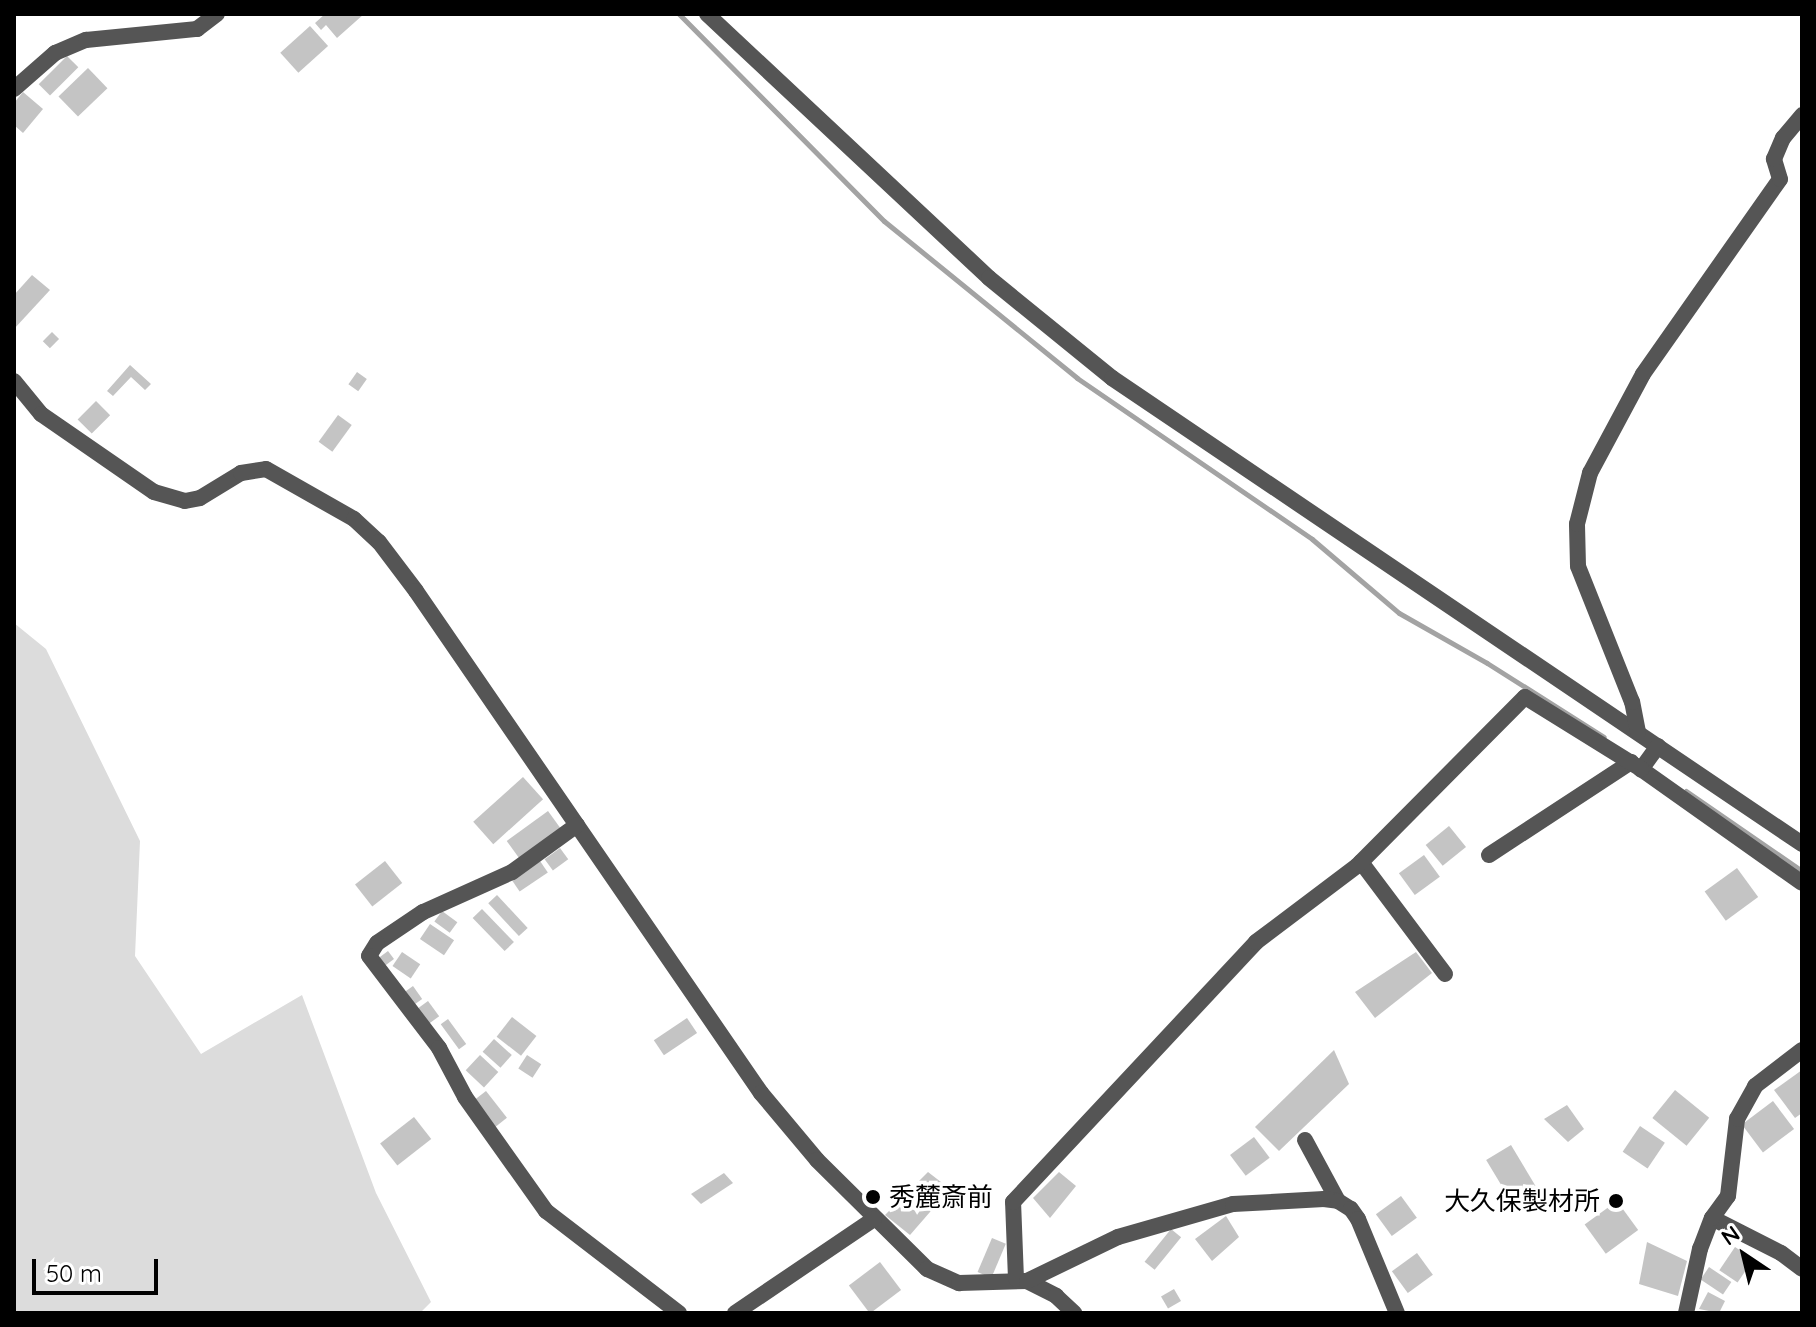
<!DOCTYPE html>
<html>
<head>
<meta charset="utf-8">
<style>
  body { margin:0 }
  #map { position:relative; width:1816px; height:1327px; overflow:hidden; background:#fff; font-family:Quicksand,"Noto Sans JP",sans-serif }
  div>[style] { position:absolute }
  .green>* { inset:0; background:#dcdcdc }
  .stream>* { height:5px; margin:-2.5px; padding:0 2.5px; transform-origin:2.5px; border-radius:2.5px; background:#a3a3a3 }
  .building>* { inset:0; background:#c4c4c4; transform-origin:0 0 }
  .minor>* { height:16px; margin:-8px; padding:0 8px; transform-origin:8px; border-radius:8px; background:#555 }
  .dots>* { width:22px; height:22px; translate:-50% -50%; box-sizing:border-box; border:4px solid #fff; border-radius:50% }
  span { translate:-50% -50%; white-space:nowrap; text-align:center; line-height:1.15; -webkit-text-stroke:7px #fff; paint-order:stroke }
  .poi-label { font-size:26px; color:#000 }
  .left { translate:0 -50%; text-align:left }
  .right { translate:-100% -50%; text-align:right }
  .frame { position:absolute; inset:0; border:16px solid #000; pointer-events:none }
  .north { position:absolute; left:1704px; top:1215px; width:80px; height:80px; -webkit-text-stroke:6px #fff; paint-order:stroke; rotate:325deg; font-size:22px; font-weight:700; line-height:32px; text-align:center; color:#000 }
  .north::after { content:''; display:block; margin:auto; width:28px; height:36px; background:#000; clip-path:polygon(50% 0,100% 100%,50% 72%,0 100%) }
  .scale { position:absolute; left:32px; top:1259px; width:126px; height:36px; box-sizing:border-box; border:4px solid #000; border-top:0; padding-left:10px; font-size:24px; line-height:28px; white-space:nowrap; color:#000; -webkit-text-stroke:6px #fff; paint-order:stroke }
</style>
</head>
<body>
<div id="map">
  <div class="green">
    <i style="clip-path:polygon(14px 623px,46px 649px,140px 841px,135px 956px,201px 1054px,302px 995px,376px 1193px,431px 1302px,420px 1313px,14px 1313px)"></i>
  </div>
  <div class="stream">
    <i style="left:679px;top:14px;width:291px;rotate:45.3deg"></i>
    <i style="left:884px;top:221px;width:249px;rotate:39.1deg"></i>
    <i style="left:1077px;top:378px;width:285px;rotate:34.4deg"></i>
    <i style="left:1312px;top:539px;width:114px;rotate:40.4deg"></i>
    <i style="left:1399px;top:613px;width:101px;rotate:29.6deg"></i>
    <i style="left:1487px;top:663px;width:138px;rotate:32.3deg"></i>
    <i style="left:1686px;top:791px;width:141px;rotate:34.6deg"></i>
  </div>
  <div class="building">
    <i style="clip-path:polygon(325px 14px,364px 14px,337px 38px,326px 25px,321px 30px,315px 23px)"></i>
    <i style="left:310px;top:26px;width:27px;height:40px;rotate:48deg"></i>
    <i style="left:67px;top:56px;width:16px;height:40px;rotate:45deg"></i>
    <i style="left:88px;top:68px;width:28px;height:41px;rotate:46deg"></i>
    <i style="clip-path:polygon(23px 92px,43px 109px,23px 133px,14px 125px,14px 103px)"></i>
    <i style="clip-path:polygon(32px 275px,50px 290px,14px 329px,14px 295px)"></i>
    <i style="left:52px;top:332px;width:10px;height:13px;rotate:45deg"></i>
    <i style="clip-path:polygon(130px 365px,151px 384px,145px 390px,131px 377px,113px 396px,107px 391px)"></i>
    <i style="left:357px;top:372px;width:12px;height:15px;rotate:35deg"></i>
    <i style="left:96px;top:401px;width:20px;height:26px;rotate:45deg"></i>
    <i style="left:338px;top:415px;width:17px;height:33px;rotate:36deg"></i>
    <i style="left:523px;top:777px;width:30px;height:67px;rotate:48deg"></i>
    <i style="left:548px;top:811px;width:24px;height:51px;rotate:54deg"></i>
    <i style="left:1449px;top:826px;width:27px;height:30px;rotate:51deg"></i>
    <i style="left:560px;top:848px;width:14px;height:19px;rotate:54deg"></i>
    <i style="left:1424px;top:855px;width:27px;height:31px;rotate:54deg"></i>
    <i style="left:385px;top:861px;width:28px;height:38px;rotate:52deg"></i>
    <i style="left:540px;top:861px;width:14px;height:34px;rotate:56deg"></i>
    <i style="left:1737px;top:868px;width:36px;height:40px;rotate:54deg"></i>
    <i style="left:497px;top:895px;width:45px;height:12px;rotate:47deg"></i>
    <i style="left:482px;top:909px;width:46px;height:13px;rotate:46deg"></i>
    <i style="left:442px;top:911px;width:19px;height:13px;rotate:36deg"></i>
    <i style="left:430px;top:924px;width:29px;height:18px;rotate:34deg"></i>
    <i style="left:388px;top:951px;width:10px;height:11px;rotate:53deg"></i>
    <i style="left:402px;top:952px;width:22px;height:17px;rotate:34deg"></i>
    <i style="clip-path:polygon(1416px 952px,1432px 973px,1375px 1018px,1355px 992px)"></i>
    <i style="left:413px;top:986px;width:16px;height:9px;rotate:55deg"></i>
    <i style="left:428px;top:1001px;width:19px;height:14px;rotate:54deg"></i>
    <i style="left:512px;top:1017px;width:31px;height:25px;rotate:38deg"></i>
    <i style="left:687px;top:1018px;width:18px;height:40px;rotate:56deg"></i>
    <i style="left:448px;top:1019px;width:31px;height:9px;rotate:54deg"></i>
    <i style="left:494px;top:1039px;width:24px;height:17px;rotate:42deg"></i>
    <i style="clip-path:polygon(1334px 1050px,1349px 1084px,1279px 1151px,1255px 1127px)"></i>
    <i style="left:480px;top:1055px;width:25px;height:21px;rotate:43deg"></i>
    <i style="left:527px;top:1055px;width:17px;height:16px;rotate:33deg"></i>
    <i style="clip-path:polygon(1802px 1070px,1802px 1113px,1795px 1118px,1774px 1090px)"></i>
    <i style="left:1675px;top:1090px;width:44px;height:36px;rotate:39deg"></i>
    <i style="left:486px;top:1091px;width:34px;height:16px;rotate:52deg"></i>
    <i style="left:1773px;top:1101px;width:35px;height:39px;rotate:53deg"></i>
    <i style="clip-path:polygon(1567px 1105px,1584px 1129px,1568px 1142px,1544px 1119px)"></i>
    <i style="left:414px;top:1117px;width:28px;height:43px;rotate:52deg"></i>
    <i style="left:1640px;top:1126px;width:30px;height:31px;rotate:34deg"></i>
    <i style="left:1254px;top:1137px;width:26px;height:30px;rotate:53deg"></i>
    <i style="left:1511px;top:1145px;width:48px;height:29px;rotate:59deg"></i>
    <i style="clip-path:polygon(928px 1172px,950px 1189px,910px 1235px,885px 1215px)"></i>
    <i style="clip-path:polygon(1059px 1172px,1076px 1186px,1050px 1218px,1033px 1198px)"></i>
    <i style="clip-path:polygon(724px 1173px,733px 1183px,701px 1204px,691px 1194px)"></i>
    <i style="left:1401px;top:1196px;width:27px;height:31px;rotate:54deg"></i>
    <i style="left:1617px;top:1201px;width:36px;height:40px;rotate:54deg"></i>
    <i style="clip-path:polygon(1226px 1216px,1239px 1237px,1212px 1261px,1195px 1239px)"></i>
    <i style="left:1171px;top:1229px;width:13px;height:42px;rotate:39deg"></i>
    <i style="left:992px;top:1238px;width:15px;height:37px;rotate:23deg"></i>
    <i style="clip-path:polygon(1647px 1242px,1687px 1261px,1678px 1296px,1639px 1284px)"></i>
    <i style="left:1735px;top:1247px;width:22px;height:28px;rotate:34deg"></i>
    <i style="left:1417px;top:1253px;width:27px;height:31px;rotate:54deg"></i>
    <i style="left:880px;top:1262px;width:35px;height:39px;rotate:53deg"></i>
    <i style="left:1709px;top:1267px;width:27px;height:15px;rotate:34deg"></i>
    <i style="left:1174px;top:1289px;width:14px;height:15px;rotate:60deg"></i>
    <i style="clip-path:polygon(1708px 1292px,1725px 1301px,1719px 1313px,1699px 1309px)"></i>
  </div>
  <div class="minor">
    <i style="left:707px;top:14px;width:386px;rotate:43.1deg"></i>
    <i style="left:989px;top:278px;width:159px;rotate:39.1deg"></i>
    <i style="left:1112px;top:378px;width:833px;rotate:34.03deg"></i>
    <i style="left:14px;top:89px;width:55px;rotate:-41.3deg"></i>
    <i style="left:55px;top:53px;width:34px;rotate:-23deg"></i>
    <i style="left:86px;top:40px;width:112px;rotate:-5.7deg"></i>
    <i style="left:197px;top:29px;width:25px;rotate:-37deg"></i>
    <i style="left:14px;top:381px;width:43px;rotate:50.7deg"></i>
    <i style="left:41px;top:414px;width:137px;rotate:34.6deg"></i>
    <i style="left:154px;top:492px;width:32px;rotate:16deg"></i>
    <i style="left:185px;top:501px;width:15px;rotate:-11deg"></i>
    <i style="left:200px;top:498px;width:48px;rotate:-31.4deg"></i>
    <i style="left:241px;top:473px;width:25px;rotate:-9deg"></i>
    <i style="left:266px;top:469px;width:101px;rotate:29.6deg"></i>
    <i style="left:354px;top:519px;width:34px;rotate:43deg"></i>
    <i style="left:379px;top:542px;width:61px;rotate:52.9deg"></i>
    <i style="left:416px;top:591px;width:609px;rotate:55.5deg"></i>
    <i style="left:761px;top:1093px;width:87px;rotate:50.1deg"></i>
    <i style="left:817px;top:1160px;width:155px;rotate:44.7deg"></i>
    <i style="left:927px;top:1269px;width:35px;rotate:24deg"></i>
    <i style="left:959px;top:1283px;width:68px;rotate:-1.7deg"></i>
    <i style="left:1027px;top:1281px;width:33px;rotate:27deg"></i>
    <i style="left:1056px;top:1296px;width:25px;rotate:43deg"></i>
    <i style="left:1638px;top:732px;width:31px;rotate:-101deg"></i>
    <i style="left:1632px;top:702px;width:146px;rotate:-111.7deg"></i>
    <i style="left:1578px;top:566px;width:42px;rotate:-91.4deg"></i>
    <i style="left:1577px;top:524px;width:53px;rotate:-75.7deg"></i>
    <i style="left:1590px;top:473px;width:112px;rotate:-61.8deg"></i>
    <i style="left:1643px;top:374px;width:238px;rotate:-54.9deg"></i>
    <i style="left:1780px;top:179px;width:21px;rotate:-107deg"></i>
    <i style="left:1774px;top:159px;width:23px;rotate:-67deg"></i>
    <i style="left:1783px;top:138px;width:30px;rotate:-50deg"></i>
    <i style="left:1658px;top:746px;width:29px;rotate:126deg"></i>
    <i style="left:1641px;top:769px;width:197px;rotate:35.3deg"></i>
    <i style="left:577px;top:825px;width:80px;rotate:144.1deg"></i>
    <i style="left:512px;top:872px;width:98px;rotate:155.8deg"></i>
    <i style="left:423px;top:912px;width:55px;rotate:146deg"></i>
    <i style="left:377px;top:943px;width:15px;rotate:122deg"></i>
    <i style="left:369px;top:956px;width:116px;rotate:52.7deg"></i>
    <i style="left:439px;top:1048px;width:55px;rotate:62deg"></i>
    <i style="left:465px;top:1097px;width:140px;rotate:54.6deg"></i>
    <i style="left:546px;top:1211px;width:168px;rotate:37.5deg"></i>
    <i style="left:1489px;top:855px;width:170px;rotate:-33.2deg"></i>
    <i style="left:1361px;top:862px;width:140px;rotate:53.1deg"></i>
    <i style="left:1305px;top:1140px;width:69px;rotate:61.6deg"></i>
    <i style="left:1712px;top:1218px;width:77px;rotate:26.9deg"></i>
    <i style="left:1781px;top:1253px;width:26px;rotate:37deg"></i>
    <i style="left:1016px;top:1279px;width:77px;rotate:-92.2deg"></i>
    <i style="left:1013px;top:1202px;width:356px;rotate:-46.9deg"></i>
    <i style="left:1256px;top:942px;width:126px;rotate:-37deg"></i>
    <i style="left:1357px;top:866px;width:238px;rotate:-45.2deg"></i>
    <i style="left:1525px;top:697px;width:137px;rotate:31.8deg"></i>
    <i style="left:1027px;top:1281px;width:101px;rotate:-25.8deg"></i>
    <i style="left:1118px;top:1237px;width:120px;rotate:-16deg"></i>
    <i style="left:1233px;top:1204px;width:91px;rotate:-3.1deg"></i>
    <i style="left:1324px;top:1199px;width:14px;rotate:8deg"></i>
    <i style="left:1338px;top:1201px;width:15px;rotate:32deg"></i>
    <i style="left:1351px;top:1209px;width:12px;rotate:55deg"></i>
    <i style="left:1358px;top:1219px;width:102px;rotate:67.5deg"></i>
    <i style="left:735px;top:1313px;width:168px;rotate:-34.1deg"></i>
    <i style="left:1686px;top:1313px;width:66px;rotate:-77.7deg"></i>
    <i style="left:1700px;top:1249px;width:33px;rotate:-69deg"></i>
    <i style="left:1712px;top:1218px;width:27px;rotate:-54deg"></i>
    <i style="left:1728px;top:1196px;width:78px;rotate:-83.3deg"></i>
    <i style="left:1737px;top:1119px;width:38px;rotate:-61deg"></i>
    <i style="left:1755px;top:1086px;width:59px;rotate:-37.5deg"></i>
  </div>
  <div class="dots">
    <i style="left:873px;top:1197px;background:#000"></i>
    <i style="left:1616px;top:1201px;background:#000"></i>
  </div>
  <div class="poi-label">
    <span class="left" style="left:889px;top:1197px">秀麓斎前</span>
    <span class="right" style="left:1600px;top:1201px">大久保製材所</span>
  </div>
  <div class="frame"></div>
  <div class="north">N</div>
  <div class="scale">50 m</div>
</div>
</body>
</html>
